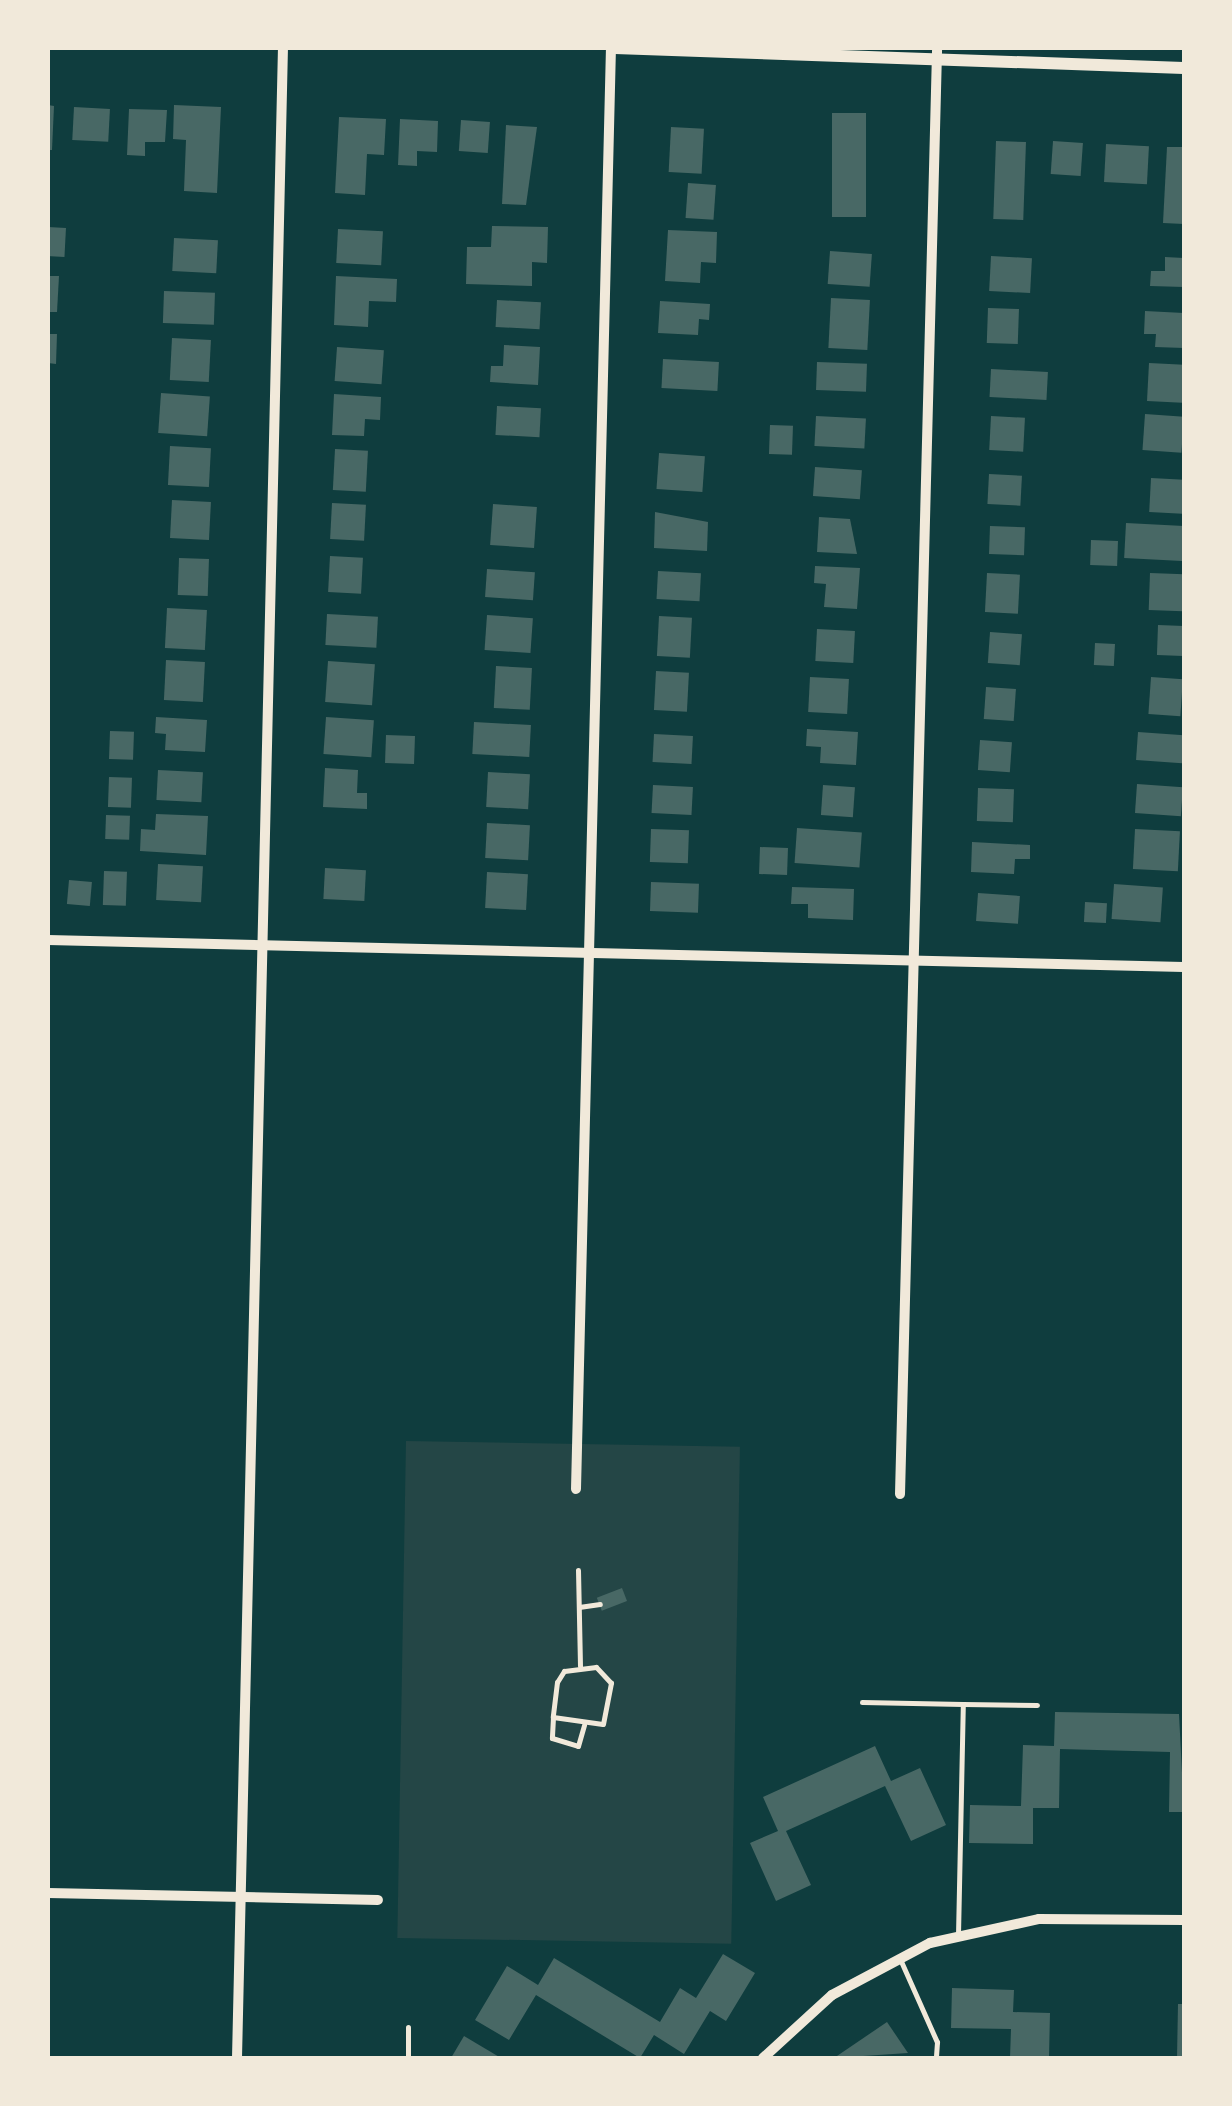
<!DOCTYPE html>
<html>
<head>
<meta charset="utf-8">
<style>
  body { margin:0 }
  #map { position:relative; width:1232px; height:2106px; overflow:hidden; background:#0f3d3e; font-family:"Fira Sans Condensed",sans-serif }
  div>[style] { position:absolute }
  .green>* { inset:0; background:#244646; transform-origin:0 0 }
  .building>* { inset:0; background:#486865; transform-origin:0 0 }
  .path>* { height:5px; margin:-2.5px; padding:0 2.5px; transform-origin:2.5px; border-radius:2.5px; background:#f1e9da }
  .service>* { height:5px; margin:-2.5px; padding:0 2.5px; transform-origin:2.5px; border-radius:2.5px; background:#f1e9da }
  .minor>* { height:10px; margin:-5px; padding:0 5px; transform-origin:5px; border-radius:5px; background:#f1e9da }
  .tertiary>* { height:12px; margin:-6px; padding:0 6px; transform-origin:6px; border-radius:6px; background:#f1e9da }
  span { translate:-50% -50%; white-space:nowrap; text-align:center; line-height:1.15; -webkit-text-stroke:8px #f1e9da; paint-order:stroke }
  .frame { position:absolute; inset:0; border:50px solid #f1e9da; pointer-events:none }
</style>
</head>
<body>
<div id="map">
  <div class="green">
    <i style="left:406px;top:1441px;width:334px;height:497px;rotate:1deg"></i>
  </div>
  <div class="building">
    <i style="clip-path:polygon(48px 105px,54px 106px,52px 150px,48px 150px)"></i>
    <i style="clip-path:polygon(174px 105px,221px 107px,217px 193px,184px 191px,186px 140px,173px 139px)"></i>
    <i style="left:74px;top:107px;width:36px;height:33px;rotate:3deg"></i>
    <i style="clip-path:polygon(129px 109px,167px 110px,165px 142px,145px 142px,145px 156px,127px 155px)"></i>
    <i style="left:832px;top:113px;width:34px;height:104px"></i>
    <i style="clip-path:polygon(339px 117px,386px 119px,384px 155px,367px 154px,365px 195px,335px 193px)"></i>
    <i style="clip-path:polygon(400px 119px,438px 121px,437px 152px,417px 151px,417px 166px,398px 165px)"></i>
    <i style="left:461px;top:120px;width:29px;height:31px;rotate:4deg"></i>
    <i style="clip-path:polygon(506px 125px,537px 127px,526px 205px,502px 204px)"></i>
    <i style="left:671px;top:127px;width:33px;height:45px;rotate:3deg"></i>
    <i style="left:996px;top:141px;width:30px;height:78px;rotate:2deg"></i>
    <i style="left:1053px;top:141px;width:30px;height:33px;rotate:4deg"></i>
    <i style="left:1106px;top:144px;width:43px;height:38px;rotate:3deg"></i>
    <i style="clip-path:polygon(1167px 147px,1184px 147px,1184px 224px,1163px 223px)"></i>
    <i style="left:688px;top:183px;width:28px;height:35px;rotate:4deg"></i>
    <i style="clip-path:polygon(492px 226px,548px 227px,547px 263px,532px 262px,532px 286px,466px 284px,467px 247px,491px 247px)"></i>
    <i style="left:48px;top:227px;width:18px;height:29px;rotate:3deg"></i>
    <i style="left:338px;top:229px;width:45px;height:34px;rotate:3deg"></i>
    <i style="clip-path:polygon(668px 230px,717px 232px,716px 263px,701px 262px,700px 283px,665px 281px)"></i>
    <i style="left:174px;top:238px;width:44px;height:33px;rotate:3deg"></i>
    <i style="left:830px;top:251px;width:42px;height:33px;rotate:4deg"></i>
    <i style="left:991px;top:256px;width:41px;height:35px;rotate:3deg"></i>
    <i style="clip-path:polygon(1165px 257px,1184px 258px,1184px 287px,1150px 286px,1151px 271px,1165px 271px)"></i>
    <i style="clip-path:polygon(48px 276px,59px 276px,57px 312px,48px 312px)"></i>
    <i style="clip-path:polygon(336px 276px,397px 279px,396px 302px,369px 301px,368px 327px,334px 325px)"></i>
    <i style="left:164px;top:291px;width:51px;height:32px;rotate:2deg"></i>
    <i style="left:831px;top:298px;width:39px;height:50px;rotate:3deg"></i>
    <i style="left:497px;top:300px;width:44px;height:27px;rotate:3deg"></i>
    <i style="clip-path:polygon(660px 301px,710px 304px,709px 320px,699px 319px,698px 335px,658px 333px)"></i>
    <i style="left:988px;top:308px;width:31px;height:35px;rotate:2deg"></i>
    <i style="clip-path:polygon(1145px 311px,1184px 313px,1184px 348px,1155px 347px,1156px 334px,1144px 334px)"></i>
    <i style="clip-path:polygon(48px 334px,57px 334px,56px 364px,48px 363px)"></i>
    <i style="left:172px;top:338px;width:39px;height:42px;rotate:3deg"></i>
    <i style="clip-path:polygon(504px 345px,540px 347px,538px 385px,490px 382px,491px 366px,503px 366px)"></i>
    <i style="left:337px;top:347px;width:47px;height:34px;rotate:4deg"></i>
    <i style="left:663px;top:359px;width:56px;height:29px;rotate:3deg"></i>
    <i style="left:817px;top:362px;width:50px;height:28px;rotate:2deg"></i>
    <i style="left:1149px;top:363px;width:35px;height:38px;rotate:3deg"></i>
    <i style="left:991px;top:369px;width:57px;height:28px;rotate:3deg"></i>
    <i style="left:161px;top:393px;width:49px;height:40px;rotate:4deg"></i>
    <i style="clip-path:polygon(334px 394px,381px 397px,380px 420px,365px 419px,364px 436px,332px 435px)"></i>
    <i style="left:497px;top:406px;width:44px;height:29px;rotate:3deg"></i>
    <i style="left:1145px;top:414px;width:39px;height:36px;rotate:4deg"></i>
    <i style="left:816px;top:416px;width:50px;height:30px;rotate:3deg"></i>
    <i style="left:991px;top:416px;width:34px;height:34px;rotate:3deg"></i>
    <i style="left:770px;top:425px;width:23px;height:29px;rotate:2deg"></i>
    <i style="left:170px;top:446px;width:41px;height:39px;rotate:3deg"></i>
    <i style="left:335px;top:449px;width:33px;height:41px;rotate:3deg"></i>
    <i style="left:659px;top:453px;width:46px;height:36px;rotate:4deg"></i>
    <i style="left:815px;top:467px;width:47px;height:29px;rotate:4deg"></i>
    <i style="left:989px;top:474px;width:33px;height:30px;rotate:3deg"></i>
    <i style="left:1151px;top:478px;width:33px;height:34px;rotate:3deg"></i>
    <i style="left:172px;top:500px;width:39px;height:38px;rotate:3deg"></i>
    <i style="left:332px;top:503px;width:34px;height:36px;rotate:3deg"></i>
    <i style="left:493px;top:504px;width:44px;height:41px;rotate:4deg"></i>
    <i style="clip-path:polygon(655px 512px,708px 522px,707px 551px,654px 548px)"></i>
    <i style="clip-path:polygon(819px 517px,850px 519px,857px 554px,817px 552px)"></i>
    <i style="left:1126px;top:523px;width:58px;height:35px;rotate:3deg"></i>
    <i style="left:990px;top:526px;width:35px;height:28px;rotate:2deg"></i>
    <i style="left:1091px;top:540px;width:27px;height:25px;rotate:2deg"></i>
    <i style="left:330px;top:556px;width:33px;height:36px;rotate:3deg"></i>
    <i style="left:179px;top:558px;width:30px;height:37px;rotate:2deg"></i>
    <i style="clip-path:polygon(815px 566px,860px 568px,857px 609px,824px 607px,826px 584px,814px 583px)"></i>
    <i style="left:487px;top:569px;width:48px;height:28px;rotate:4deg"></i>
    <i style="left:658px;top:571px;width:43px;height:28px;rotate:3deg"></i>
    <i style="left:987px;top:573px;width:33px;height:39px;rotate:3deg"></i>
    <i style="left:1150px;top:573px;width:34px;height:37px;rotate:2deg"></i>
    <i style="left:167px;top:608px;width:40px;height:40px;rotate:3deg"></i>
    <i style="left:327px;top:614px;width:51px;height:31px;rotate:3deg"></i>
    <i style="left:487px;top:615px;width:46px;height:35px;rotate:4deg"></i>
    <i style="left:659px;top:616px;width:33px;height:40px;rotate:3deg"></i>
    <i style="left:1158px;top:625px;width:26px;height:30px;rotate:2deg"></i>
    <i style="left:817px;top:629px;width:38px;height:32px;rotate:3deg"></i>
    <i style="left:990px;top:632px;width:32px;height:31px;rotate:4deg"></i>
    <i style="left:1095px;top:643px;width:20px;height:22px;rotate:3deg"></i>
    <i style="left:166px;top:660px;width:39px;height:40px;rotate:3deg"></i>
    <i style="left:328px;top:661px;width:47px;height:41px;rotate:4deg"></i>
    <i style="left:496px;top:666px;width:36px;height:42px;rotate:3deg"></i>
    <i style="left:656px;top:671px;width:33px;height:39px;rotate:3deg"></i>
    <i style="left:810px;top:677px;width:39px;height:35px;rotate:3deg"></i>
    <i style="left:1151px;top:677px;width:32px;height:37px;rotate:4deg"></i>
    <i style="left:986px;top:687px;width:30px;height:32px;rotate:4deg"></i>
    <i style="clip-path:polygon(156px 717px,207px 720px,205px 752px,165px 750px,166px 734px,155px 733px)"></i>
    <i style="left:326px;top:717px;width:48px;height:37px;rotate:4deg"></i>
    <i style="left:474px;top:722px;width:57px;height:32px;rotate:3deg"></i>
    <i style="clip-path:polygon(807px 729px,858px 732px,856px 765px,820px 763px,821px 747px,806px 746px)"></i>
    <i style="left:110px;top:731px;width:24px;height:28px;rotate:2deg"></i>
    <i style="left:1138px;top:732px;width:46px;height:28px;rotate:4deg"></i>
    <i style="left:654px;top:734px;width:39px;height:28px;rotate:3deg"></i>
    <i style="left:386px;top:735px;width:29px;height:28px;rotate:2deg"></i>
    <i style="left:980px;top:740px;width:32px;height:30px;rotate:4deg"></i>
    <i style="clip-path:polygon(325px 768px,358px 770px,357px 793px,367px 793px,367px 809px,323px 807px)"></i>
    <i style="left:158px;top:770px;width:45px;height:30px;rotate:3deg"></i>
    <i style="left:488px;top:772px;width:42px;height:35px;rotate:3deg"></i>
    <i style="left:109px;top:777px;width:23px;height:30px;rotate:2deg"></i>
    <i style="left:1137px;top:784px;width:46px;height:29px;rotate:4deg"></i>
    <i style="left:653px;top:785px;width:40px;height:28px;rotate:3deg"></i>
    <i style="left:823px;top:785px;width:32px;height:30px;rotate:4deg"></i>
    <i style="left:978px;top:788px;width:36px;height:33px;rotate:2deg"></i>
    <i style="clip-path:polygon(156px 814px,208px 816px,206px 855px,140px 851px,141px 829px,155px 830px)"></i>
    <i style="left:106px;top:815px;width:24px;height:24px;rotate:2deg"></i>
    <i style="left:487px;top:823px;width:43px;height:35px;rotate:3deg"></i>
    <i style="left:797px;top:828px;width:65px;height:35px;rotate:4deg"></i>
    <i style="left:651px;top:829px;width:38px;height:33px;rotate:2deg"></i>
    <i style="left:1135px;top:829px;width:45px;height:40px;rotate:3deg"></i>
    <i style="clip-path:polygon(972px 842px,1030px 845px,1030px 859px,1015px 859px,1014px 874px,971px 872px)"></i>
    <i style="left:760px;top:847px;width:28px;height:27px;rotate:2deg"></i>
    <i style="left:158px;top:864px;width:45px;height:36px;rotate:3deg"></i>
    <i style="left:325px;top:868px;width:41px;height:31px;rotate:3deg"></i>
    <i style="left:104px;top:871px;width:23px;height:34px;rotate:2deg"></i>
    <i style="left:487px;top:872px;width:41px;height:36px;rotate:3deg"></i>
    <i style="left:69px;top:880px;width:23px;height:24px;rotate:5deg"></i>
    <i style="left:651px;top:882px;width:48px;height:29px;rotate:2deg"></i>
    <i style="left:1114px;top:884px;width:49px;height:35px;rotate:4deg"></i>
    <i style="clip-path:polygon(792px 887px,854px 889px,853px 920px,808px 918px,808px 904px,791px 904px)"></i>
    <i style="left:978px;top:893px;width:42px;height:28px;rotate:4deg"></i>
    <i style="left:1085px;top:902px;width:22px;height:20px;rotate:3deg"></i>
    <i style="left:622px;top:1588px;width:14px;height:27px;rotate:69deg"></i>
    <i style="clip-path:polygon(1055px 1712px,1179px 1714px,1184px 1812px,1169px 1812px,1170px 1752px,1060px 1749px,1059px 1808px,1033px 1808px,1033px 1844px,969px 1843px,970px 1805px,1021px 1806px,1023px 1745px,1054px 1746px)"></i>
    <i style="clip-path:polygon(875px 1746px,891px 1781px,920px 1768px,946px 1825px,911px 1841px,885px 1786px,786px 1831px,811px 1885px,776px 1901px,750px 1843px,778px 1831px,763px 1797px)"></i>
    <i style="clip-path:polygon(723px 1954px,755px 1973px,726px 2021px,710px 2011px,684px 2054px,654px 2035px,640px 2058px,536px 1995px,509px 2040px,475px 2020px,507px 1966px,538px 1985px,554px 1958px,660px 2022px,680px 1988px,696px 1998px)"></i>
    <i style="clip-path:polygon(952px 1988px,1014px 1990px,1013px 2012px,1050px 2013px,1049px 2058px,1010px 2058px,1011px 2029px,951px 2028px)"></i>
    <i style="clip-path:polygon(1178px 2004px,1184px 2004px,1184px 2058px,1177px 2058px)"></i>
    <i style="clip-path:polygon(887px 2022px,908px 2053px,834px 2058px)"></i>
    <i style="clip-path:polygon(464px 2036px,501px 2058px,451px 2058px)"></i>
  </div>
  <div class="path">
    <i style="left:578px;top:1570px;width:96px;rotate:88.8deg"></i>
    <i style="left:579px;top:1607px;width:21px;rotate:-8deg"></i>
    <i style="left:553px;top:1717px;width:50px;rotate:8deg"></i>
    <i style="left:603px;top:1724px;width:42px;rotate:-79deg"></i>
    <i style="left:611px;top:1683px;width:22px;rotate:-133deg"></i>
    <i style="left:596px;top:1667px;width:32px;rotate:173deg"></i>
    <i style="left:564px;top:1671px;width:13px;rotate:122deg"></i>
    <i style="left:557px;top:1682px;width:35px;rotate:97deg"></i>
    <i style="left:553px;top:1717px;width:21px;rotate:93deg"></i>
    <i style="left:552px;top:1738px;width:27px;rotate:17deg"></i>
    <i style="left:578px;top:1746px;width:22px;rotate:-74deg"></i>
  </div>
  <div class="service">
    <i style="left:862px;top:1702px;width:101px;rotate:1.1deg"></i>
    <i style="left:958px;top:1935px;width:231px;rotate:-88.8deg"></i>
    <i style="left:963px;top:1704px;width:74px;rotate:0.8deg"></i>
    <i style="left:900px;top:1959px;width:91px;rotate:66deg"></i>
    <i style="left:937px;top:2042px;width:16px;rotate:94deg"></i>
    <i style="left:408px;top:2027px;width:31px;rotate:90deg"></i>
  </div>
  <div class="minor">
    <i style="left:48px;top:940px;width:1136px;rotate:1.36deg"></i>
    <i style="left:576px;top:1489px;width:1441px;rotate:-88.61deg"></i>
    <i style="left:900px;top:1494px;width:1446px;rotate:-88.53deg"></i>
    <i style="left:48px;top:1893px;width:330px;rotate:1.2deg"></i>
    <i style="left:237px;top:2058px;width:2011px;rotate:-88.69deg"></i>
    <i style="left:763px;top:2058px;width:93px;rotate:-42.4deg"></i>
    <i style="left:832px;top:1995px;width:111px;rotate:-28deg"></i>
    <i style="left:930px;top:1943px;width:112px;rotate:-12.4deg"></i>
    <i style="left:1039px;top:1919px;width:145px;rotate:0.4deg"></i>
  </div>
  <div class="tertiary">
    <i style="left:615px;top:48px;width:569px;rotate:2.01deg"></i>
  </div>
  <div class="frame"></div>
</div>
</body>
</html>
